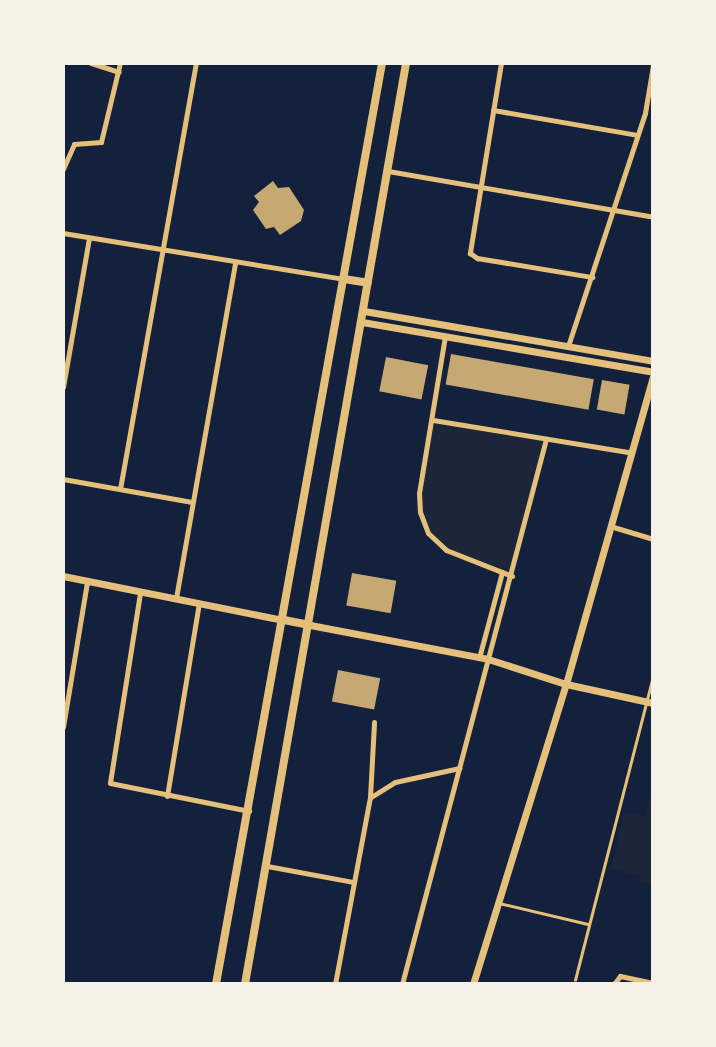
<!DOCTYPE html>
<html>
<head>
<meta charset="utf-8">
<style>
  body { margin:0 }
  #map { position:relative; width:716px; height:1047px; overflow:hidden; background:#14213d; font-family:"PT Sans",sans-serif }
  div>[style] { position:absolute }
  .green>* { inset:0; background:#1d2539 }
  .building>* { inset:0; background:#c6a872; transform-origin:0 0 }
  .service>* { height:2.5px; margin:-1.25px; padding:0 1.25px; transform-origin:1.25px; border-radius:1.25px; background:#e5c07b }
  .minor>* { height:5px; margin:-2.5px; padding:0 2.5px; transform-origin:2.5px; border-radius:2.5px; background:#e5c07b }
  .tertiary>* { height:7px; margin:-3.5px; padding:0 3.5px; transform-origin:3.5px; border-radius:3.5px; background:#e5c07b }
  .secondary>* { height:8px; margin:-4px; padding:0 4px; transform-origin:4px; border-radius:4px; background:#e5c07b }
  span { translate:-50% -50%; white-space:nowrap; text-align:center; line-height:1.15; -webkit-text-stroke:7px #f6f1e7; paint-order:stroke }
  .frame { position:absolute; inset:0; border:65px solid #f6f1e7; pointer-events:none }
</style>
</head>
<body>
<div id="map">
  <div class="green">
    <i style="clip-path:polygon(433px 420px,546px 439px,512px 576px,458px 556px,434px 539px,418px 505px)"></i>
    <i style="clip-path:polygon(653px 788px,653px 885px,639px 881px,640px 876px,611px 869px,624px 812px,646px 817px)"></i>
  </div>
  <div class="building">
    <i style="clip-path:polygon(273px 181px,278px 188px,289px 187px,304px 210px,301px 221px,280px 235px,274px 227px,266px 229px,253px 210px,259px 202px,254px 196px)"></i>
    <i style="left:451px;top:354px;width:145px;height:31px;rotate:10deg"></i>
    <i style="left:386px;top:357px;width:43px;height:35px;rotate:11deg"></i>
    <i style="left:602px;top:380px;width:28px;height:30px;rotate:10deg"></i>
    <i style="left:352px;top:573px;width:45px;height:33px;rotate:10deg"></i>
    <i style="left:338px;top:670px;width:43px;height:32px;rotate:11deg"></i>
  </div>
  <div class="service">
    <i style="left:499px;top:903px;width:91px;rotate:13.3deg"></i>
    <i style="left:653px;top:938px;width:4px;rotate:90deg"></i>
    <i style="left:575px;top:980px;width:314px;rotate:-75.6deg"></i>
  </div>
  <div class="minor">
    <i style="left:91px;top:63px;width:29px;rotate:18deg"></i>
    <i style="left:501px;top:63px;width:193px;rotate:99.3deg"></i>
    <i style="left:470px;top:253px;width:9px;rotate:36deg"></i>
    <i style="left:477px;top:258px;width:117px;rotate:9.4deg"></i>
    <i style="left:493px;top:110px;width:146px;rotate:9.8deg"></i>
    <i style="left:63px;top:169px;width:27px;rotate:-66deg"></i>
    <i style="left:74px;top:144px;width:27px;rotate:-4deg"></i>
    <i style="left:101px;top:142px;width:81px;rotate:-76.5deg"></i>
    <i style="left:388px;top:171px;width:269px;rotate:9.8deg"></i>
    <i style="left:63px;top:233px;width:284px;rotate:9.3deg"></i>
    <i style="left:445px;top:336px;width:159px;rotate:99.4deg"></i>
    <i style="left:419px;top:493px;width:19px;rotate:87deg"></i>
    <i style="left:420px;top:512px;width:22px;rotate:69deg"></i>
    <i style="left:428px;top:533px;width:25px;rotate:43deg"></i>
    <i style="left:446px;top:550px;width:71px;rotate:21.5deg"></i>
    <i style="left:568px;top:346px;width:245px;rotate:-71.7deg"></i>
    <i style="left:645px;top:113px;width:49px;rotate:-80.5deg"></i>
    <i style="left:63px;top:387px;width:151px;rotate:-80.1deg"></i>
    <i style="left:433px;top:420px;width:199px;rotate:9.3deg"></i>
    <i style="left:63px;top:479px;width:131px;rotate:10.1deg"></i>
    <i style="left:120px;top:489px;width:433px;rotate:-79.9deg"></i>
    <i style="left:610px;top:526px;width:45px;rotate:16.8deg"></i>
    <i style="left:140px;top:593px;width:192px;rotate:99deg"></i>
    <i style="left:110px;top:783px;width:142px;rotate:11.4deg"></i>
    <i style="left:176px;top:598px;width:341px;rotate:-80deg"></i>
    <i style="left:479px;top:658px;width:89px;rotate:-75deg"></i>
    <i style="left:63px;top:727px;width:147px;rotate:-80.6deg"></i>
    <i style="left:167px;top:796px;width:196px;rotate:-80.6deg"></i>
    <i style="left:371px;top:797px;width:28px;rotate:-32deg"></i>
    <i style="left:395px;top:782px;width:66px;rotate:-12.3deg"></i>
    <i style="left:267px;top:866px;width:87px;rotate:10.5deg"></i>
    <i style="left:335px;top:984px;width:190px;rotate:-79.4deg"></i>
    <i style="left:370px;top:797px;width:75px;rotate:-86.9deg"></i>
    <i style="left:402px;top:984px;width:564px;rotate:-75.2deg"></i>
    <i style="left:614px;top:984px;width:10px;rotate:-53deg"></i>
    <i style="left:620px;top:976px;width:34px;rotate:12deg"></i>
  </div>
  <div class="tertiary">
    <i style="left:364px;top:311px;width:293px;rotate:9.8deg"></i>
    <i style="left:362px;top:322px;width:295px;rotate:9.7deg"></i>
    <i style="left:63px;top:576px;width:225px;rotate:11.3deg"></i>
    <i style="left:310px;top:625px;width:181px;rotate:10.8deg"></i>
    <i style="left:488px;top:659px;width:82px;rotate:17.8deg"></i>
    <i style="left:566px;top:684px;width:89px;rotate:12.3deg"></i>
    <i style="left:473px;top:984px;width:314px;rotate:-72.8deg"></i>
    <i style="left:566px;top:684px;width:319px;rotate:-74.2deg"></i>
  </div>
  <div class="secondary">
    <i style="left:344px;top:279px;width:24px;rotate:9deg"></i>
    <i style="left:284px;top:620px;width:26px;rotate:11deg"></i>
    <i style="left:216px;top:984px;width:936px;rotate:-79.78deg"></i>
    <i style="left:245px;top:984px;width:935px;rotate:-80.08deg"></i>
  </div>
  <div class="frame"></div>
</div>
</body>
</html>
